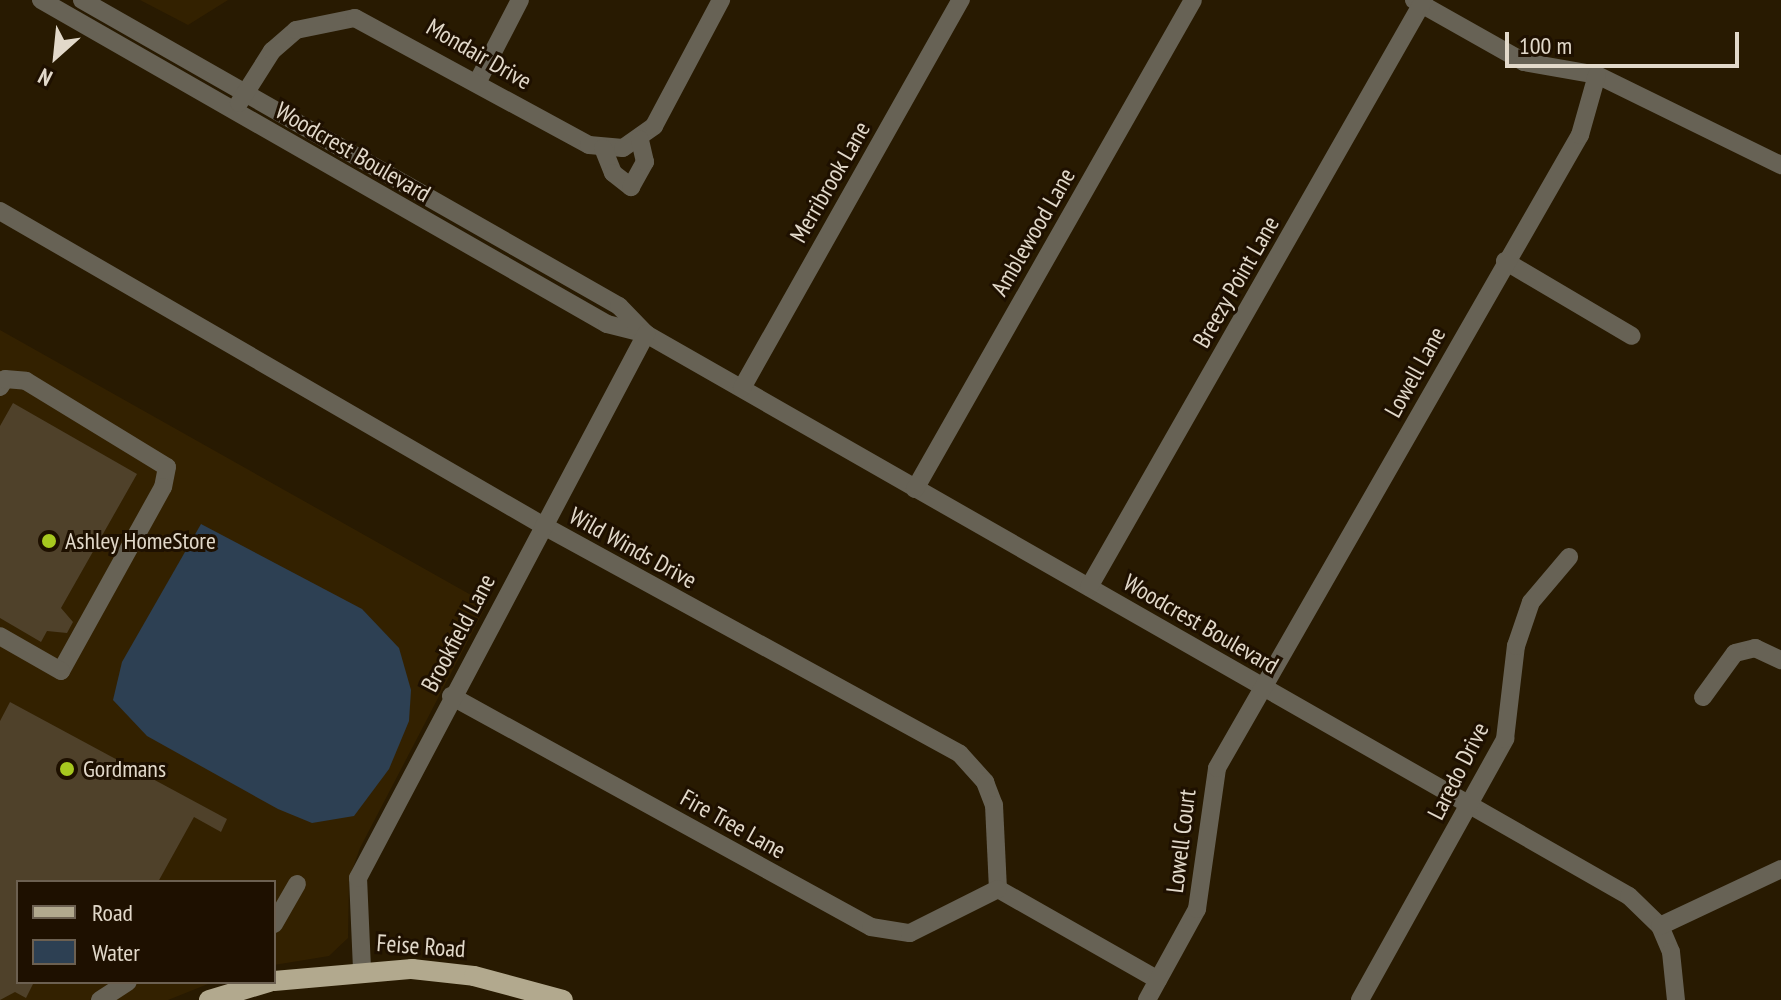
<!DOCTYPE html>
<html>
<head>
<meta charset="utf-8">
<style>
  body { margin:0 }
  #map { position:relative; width:1781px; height:1000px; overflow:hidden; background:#281a01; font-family:"PT Sans Narrow",sans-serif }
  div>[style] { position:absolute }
  .built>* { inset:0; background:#332100 }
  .water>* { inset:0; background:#2d4053 }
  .building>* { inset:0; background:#4f412a }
  .minor>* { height:18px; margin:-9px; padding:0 9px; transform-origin:9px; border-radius:9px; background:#676255 }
  .major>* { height:20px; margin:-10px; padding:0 10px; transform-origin:10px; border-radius:10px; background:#b2a98e }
  .dots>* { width:22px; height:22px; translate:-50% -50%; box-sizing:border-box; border:4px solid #1e1000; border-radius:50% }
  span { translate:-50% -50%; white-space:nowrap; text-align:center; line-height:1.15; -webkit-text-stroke:6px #1e1000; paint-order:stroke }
  .street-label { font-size:24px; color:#e2d9ca }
  .poi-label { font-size:24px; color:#e2d9ca }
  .left { translate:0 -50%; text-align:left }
  .legend { position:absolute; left:16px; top:880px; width:260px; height:104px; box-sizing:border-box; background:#1e1000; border:2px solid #6c6051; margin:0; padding:10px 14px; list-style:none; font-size:24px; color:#e2d9ca }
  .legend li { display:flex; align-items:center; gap:16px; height:40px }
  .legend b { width:40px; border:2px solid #6c6051 }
  .north { position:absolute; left:16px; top:16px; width:80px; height:80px; -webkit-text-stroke:6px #1e1000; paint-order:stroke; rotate:207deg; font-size:22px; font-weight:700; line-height:32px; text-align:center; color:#e2d9ca }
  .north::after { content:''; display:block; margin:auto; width:28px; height:36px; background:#e2d9ca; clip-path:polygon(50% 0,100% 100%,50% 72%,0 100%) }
  .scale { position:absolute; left:1505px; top:32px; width:234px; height:36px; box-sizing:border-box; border:4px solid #e2d9ca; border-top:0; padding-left:10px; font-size:24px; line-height:28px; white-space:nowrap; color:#e2d9ca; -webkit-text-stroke:6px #1e1000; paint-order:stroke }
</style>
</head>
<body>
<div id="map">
  <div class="built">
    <i style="clip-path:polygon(140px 0,228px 0,188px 25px)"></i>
    <i style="clip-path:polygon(0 330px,487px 604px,360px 848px,349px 879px,348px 938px,329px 956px,274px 965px,274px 882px,18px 882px,18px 982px,213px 982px,168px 1000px,0 1000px)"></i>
  </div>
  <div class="water">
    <i style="clip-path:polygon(201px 524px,362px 609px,399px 648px,411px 690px,409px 721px,389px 769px,354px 816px,312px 823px,278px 809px,147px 736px,113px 700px,122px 662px)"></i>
  </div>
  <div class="building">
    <i style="clip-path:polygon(13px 403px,137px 474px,61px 608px,73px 622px,67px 633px,47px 631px,41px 642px,0 618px,0 426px)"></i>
    <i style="clip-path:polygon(10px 702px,227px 819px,221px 832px,194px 817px,158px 882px,18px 882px,18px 982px,34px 982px,26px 998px,15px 992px,0 1000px,0 721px)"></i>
  </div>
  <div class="minor">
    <i style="left:41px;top:0;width:652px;rotate:29.79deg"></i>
    <i style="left:607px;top:324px;width:37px;rotate:14deg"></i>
    <i style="left:82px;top:0;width:618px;rotate:29.68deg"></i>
    <i style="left:619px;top:306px;width:39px;rotate:46deg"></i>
    <i style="left:646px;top:334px;width:1132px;rotate:29.76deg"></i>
    <i style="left:1629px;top:896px;width:43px;rotate:44.1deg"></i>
    <i style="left:1660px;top:926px;width:28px;rotate:67deg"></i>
    <i style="left:1671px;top:952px;width:48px;rotate:84.1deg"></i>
    <i style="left:1414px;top:0;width:126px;rotate:29.4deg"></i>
    <i style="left:1524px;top:62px;width:74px;rotate:10.1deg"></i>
    <i style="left:1597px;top:75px;width:205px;rotate:26.1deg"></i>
    <i style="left:478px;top:81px;width:91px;rotate:-62.6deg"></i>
    <i style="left:239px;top:103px;width:62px;rotate:-57.6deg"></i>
    <i style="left:272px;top:51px;width:32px;rotate:-41deg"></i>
    <i style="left:296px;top:30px;width:60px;rotate:-11.5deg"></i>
    <i style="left:355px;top:18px;width:266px;rotate:28.5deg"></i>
    <i style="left:589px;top:145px;width:34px;rotate:5deg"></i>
    <i style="left:623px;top:148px;width:38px;rotate:-35deg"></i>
    <i style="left:654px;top:126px;width:143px;rotate:-62deg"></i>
    <i style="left:603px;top:148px;width:27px;rotate:68deg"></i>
    <i style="left:613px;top:173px;width:23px;rotate:38deg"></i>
    <i style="left:631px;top:187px;width:29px;rotate:-61deg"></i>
    <i style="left:645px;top:162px;width:23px;rotate:-103deg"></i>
    <i style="left:0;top:211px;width:629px;rotate:30.07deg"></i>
    <i style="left:544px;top:526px;width:474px;rotate:28.7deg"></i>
    <i style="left:960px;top:754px;width:38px;rotate:48deg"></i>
    <i style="left:985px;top:782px;width:25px;rotate:69deg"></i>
    <i style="left:994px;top:805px;width:84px;rotate:87.3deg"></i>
    <i style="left:998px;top:889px;width:184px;rotate:29.6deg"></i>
    <i style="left:1505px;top:261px;width:147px;rotate:30.6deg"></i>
    <i style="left:0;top:387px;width:9px;rotate:-58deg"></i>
    <i style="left:5px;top:379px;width:21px;rotate:5deg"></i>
    <i style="left:26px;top:381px;width:165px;rotate:31.4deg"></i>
    <i style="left:167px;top:467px;width:20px;rotate:101deg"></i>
    <i style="left:163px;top:487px;width:210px;rotate:119deg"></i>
    <i style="left:61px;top:671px;width:70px;rotate:-150.2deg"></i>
    <i style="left:742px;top:388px;width:446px;rotate:-60.6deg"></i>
    <i style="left:915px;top:489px;width:562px;rotate:-60.38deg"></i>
    <i style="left:1089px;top:587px;width:676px;rotate:-60.29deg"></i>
    <i style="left:451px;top:696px;width:479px;rotate:28.8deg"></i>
    <i style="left:871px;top:927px;width:39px;rotate:9deg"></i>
    <i style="left:910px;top:933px;width:98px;rotate:-26.6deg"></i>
    <i style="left:1703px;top:697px;width:54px;rotate:-54deg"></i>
    <i style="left:1735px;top:653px;width:21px;rotate:-14deg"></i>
    <i style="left:1755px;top:648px;width:29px;rotate:25deg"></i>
    <i style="left:274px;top:924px;width:46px;rotate:-60.1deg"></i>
    <i style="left:1660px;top:926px;width:134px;rotate:-25.2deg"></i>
    <i style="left:362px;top:969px;width:91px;rotate:-92.5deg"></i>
    <i style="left:358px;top:878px;width:616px;rotate:-62.1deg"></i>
    <i style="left:100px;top:1000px;width:33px;rotate:-33deg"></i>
    <i style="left:1147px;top:1000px;width:104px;rotate:-61.2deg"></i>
    <i style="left:1197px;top:909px;width:142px;rotate:-81.9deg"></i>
    <i style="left:1217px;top:768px;width:730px;rotate:-60.17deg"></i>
    <i style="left:1580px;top:135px;width:62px;rotate:-74.2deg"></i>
    <i style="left:1360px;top:1000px;width:299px;rotate:-60.9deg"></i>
    <i style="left:1505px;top:739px;width:94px;rotate:-83.3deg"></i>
    <i style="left:1516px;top:646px;width:46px;rotate:-71.2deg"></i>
    <i style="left:1531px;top:602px;width:59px;rotate:-49.8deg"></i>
  </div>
  <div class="major">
    <i style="left:274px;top:981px;width:139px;rotate:-5deg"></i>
    <i style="left:412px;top:969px;width:62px;rotate:6.4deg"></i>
    <i style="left:474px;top:976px;width:92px;rotate:15.1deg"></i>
    <i style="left:209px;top:1000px;width:63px;rotate:-16.7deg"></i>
  </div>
  <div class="dots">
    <i style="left:49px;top:541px;background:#a7c81f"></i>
    <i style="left:67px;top:769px;background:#a7c81f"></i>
  </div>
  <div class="street-label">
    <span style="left:479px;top:54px;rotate:30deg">Mondair Drive</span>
    <span style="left:353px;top:152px;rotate:30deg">Woodcrest Boulevard</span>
    <span style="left:830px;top:182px;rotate:-60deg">Merribrook Lane</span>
    <span style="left:1033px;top:232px;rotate:-60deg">Amblewood Lane</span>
    <span style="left:1236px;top:282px;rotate:-60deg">Breezy Point Lane</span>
    <span style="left:1415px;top:372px;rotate:-61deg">Lowell Lane</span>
    <span style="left:633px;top:548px;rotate:29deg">Wild Winds Drive</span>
    <span style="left:1201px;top:624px;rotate:30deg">Woodcrest Boulevard</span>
    <span style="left:458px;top:633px;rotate:-62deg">Brookfield Lane</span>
    <span style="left:1458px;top:771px;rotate:-63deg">Laredo Drive</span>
    <span style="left:733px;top:824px;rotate:29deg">Fire Tree Lane</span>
    <span style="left:1181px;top:841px;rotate:-83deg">Lowell Court</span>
    <span style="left:421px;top:946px;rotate:4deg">Feise Road</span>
  </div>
  <div class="poi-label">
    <span class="left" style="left:65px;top:541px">Ashley HomeStore</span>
    <span class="left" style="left:83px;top:769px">Gordmans</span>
  </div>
  <ul class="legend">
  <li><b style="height:10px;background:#b2a98e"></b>Road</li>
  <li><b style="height:22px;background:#2d4053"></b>Water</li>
  </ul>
  <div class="north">N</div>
  <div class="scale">100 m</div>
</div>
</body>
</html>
